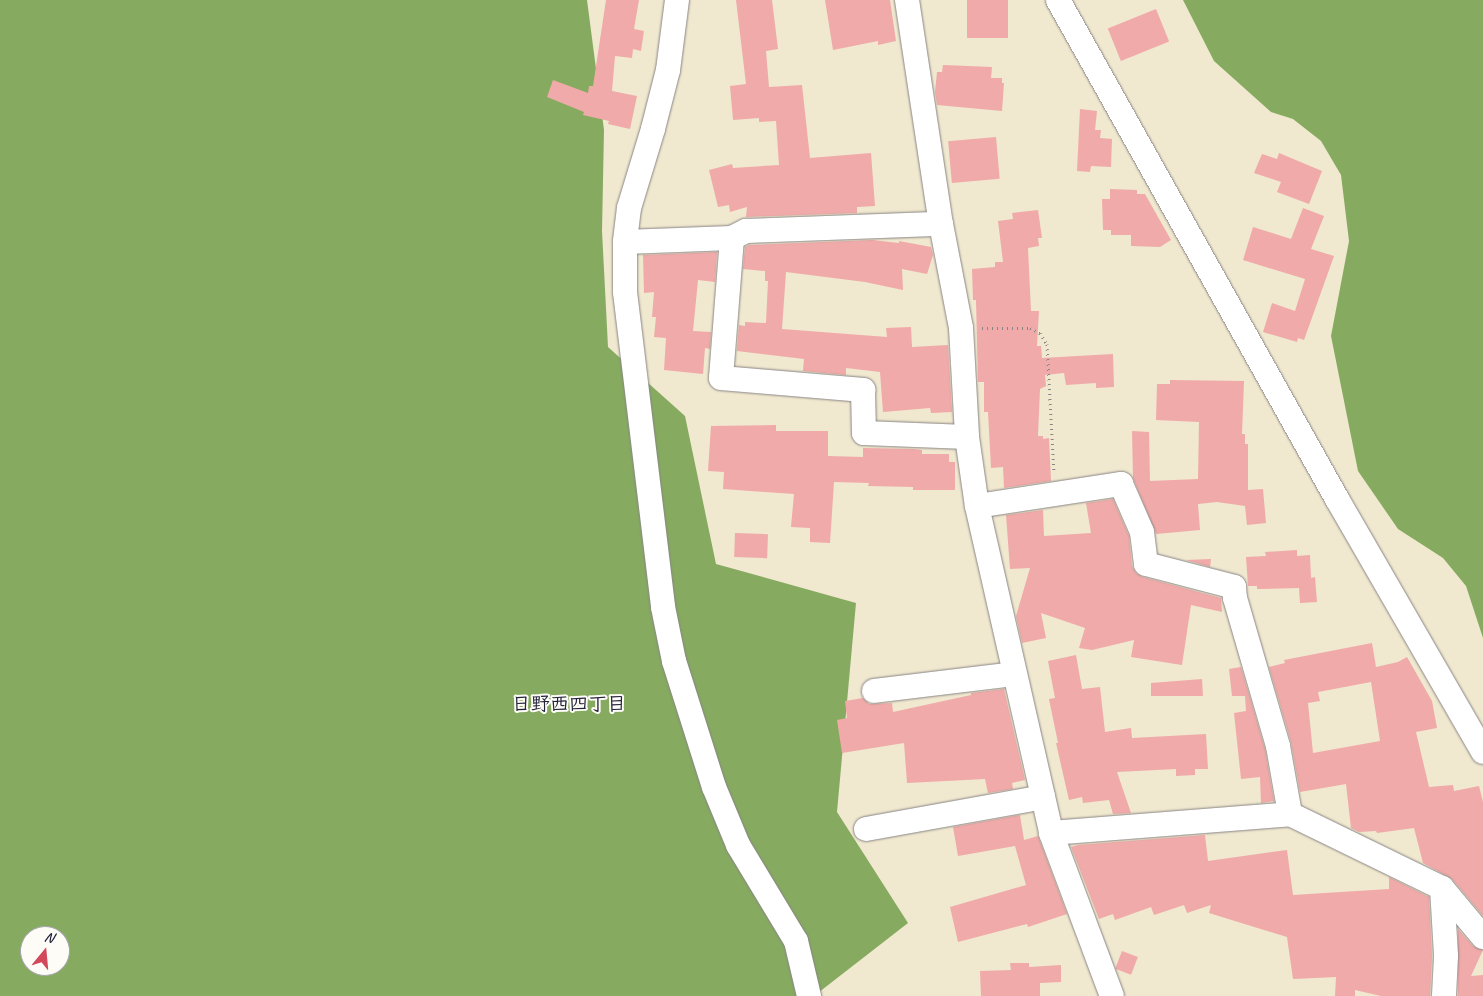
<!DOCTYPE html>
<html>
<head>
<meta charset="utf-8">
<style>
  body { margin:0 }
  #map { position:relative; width:1483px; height:996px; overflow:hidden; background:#f0e8cf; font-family:Caveat,"Klee One",sans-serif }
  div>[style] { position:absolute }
  .forest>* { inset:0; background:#86ab60 }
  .building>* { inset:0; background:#f0aaa9; transform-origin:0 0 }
  .path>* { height:3px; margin-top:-1.5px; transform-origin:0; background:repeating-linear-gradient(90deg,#898585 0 1px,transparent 0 5px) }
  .roads { filter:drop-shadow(0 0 1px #898585) drop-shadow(0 0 1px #898585) }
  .minor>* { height:24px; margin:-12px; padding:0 12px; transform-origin:12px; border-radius:12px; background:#fff }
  span { translate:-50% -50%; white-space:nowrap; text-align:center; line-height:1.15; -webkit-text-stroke:4px #fdfcf7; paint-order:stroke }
  .neighbourhood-label { font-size:19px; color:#22223b; font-weight:700 }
  .north { position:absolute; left:20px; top:926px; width:50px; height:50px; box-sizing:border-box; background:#fdfcf7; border:1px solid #a5a5ac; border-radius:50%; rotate:17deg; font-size:14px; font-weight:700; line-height:20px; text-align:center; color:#22223b }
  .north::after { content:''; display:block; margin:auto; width:18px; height:22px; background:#d1495b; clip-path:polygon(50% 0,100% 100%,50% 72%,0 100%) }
</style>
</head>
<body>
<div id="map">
  <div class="forest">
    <i style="clip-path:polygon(evenodd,0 0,587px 0,604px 130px,602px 231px,608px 347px,685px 416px,716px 564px,856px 603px,837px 812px,908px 923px,814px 996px,0 996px,0 0,30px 936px,60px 936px,60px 966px,30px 966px,30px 936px)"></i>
    <i style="clip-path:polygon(1183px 0,1483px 0,1483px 638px,1466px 586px,1443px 558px,1398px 529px,1358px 471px,1331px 336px,1349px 241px,1341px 175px,1321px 141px,1293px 119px,1271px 112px,1214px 61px)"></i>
  </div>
  <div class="building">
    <i style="clip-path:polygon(606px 0,639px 0,634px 29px,644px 31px,641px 51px,633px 49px,632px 58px,615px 56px,612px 91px,637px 96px,630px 129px,608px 124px,609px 121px,583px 115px,584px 112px,547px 97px,553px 80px,588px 93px,589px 86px,593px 86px)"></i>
    <i style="clip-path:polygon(736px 0,772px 0,778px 49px,766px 51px,769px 87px,802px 85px,810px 158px,871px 153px,875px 206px,857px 207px,857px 213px,746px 217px,747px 207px,730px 212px,729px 205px,718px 207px,709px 170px,732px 164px,733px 168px,779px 165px,776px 121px,759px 122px,759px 118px,733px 120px,730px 86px,746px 84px)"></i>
    <i style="clip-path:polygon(825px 0,890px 0,896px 41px,878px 45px,878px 41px,833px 50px)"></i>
    <i style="left:967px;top:0;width:41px;height:38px"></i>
    <i style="left:1156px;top:9px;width:35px;height:52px;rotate:68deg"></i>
    <i style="clip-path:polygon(943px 65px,992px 67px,991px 78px,1002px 78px,1002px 83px,1004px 83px,1002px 111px,937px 105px,935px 92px,937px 72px,942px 72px)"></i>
    <i style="clip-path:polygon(1080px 109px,1097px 111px,1095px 130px,1101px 130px,1100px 138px,1112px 139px,1111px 167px,1091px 166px,1090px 172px,1077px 171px)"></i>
    <i style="left:996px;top:137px;width:42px;height:48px;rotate:85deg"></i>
    <i style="clip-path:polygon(1279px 153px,1322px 171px,1309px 204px,1277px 192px,1281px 182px,1254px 173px,1262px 154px,1277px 159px)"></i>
    <i style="clip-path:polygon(1110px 189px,1137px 190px,1137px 194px,1145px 194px,1171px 240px,1160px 247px,1131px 246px,1131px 235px,1111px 235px,1111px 230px,1103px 230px,1102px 199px,1110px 199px)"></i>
    <i style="clip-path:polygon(1303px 208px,1324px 216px,1311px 249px,1334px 256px,1304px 340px,1298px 338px,1297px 342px,1263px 332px,1272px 303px,1295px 311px,1305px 279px,1243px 260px,1253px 227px,1291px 239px)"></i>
    <i style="clip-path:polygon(1038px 210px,1042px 238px,1038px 238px,1039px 246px,1028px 248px,1031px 311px,1039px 311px,1037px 346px,1041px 346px,1042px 358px,1113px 354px,1114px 387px,1096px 388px,1096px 383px,1066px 385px,1064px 373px,1045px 375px,1046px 386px,1040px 389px,1038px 436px,1043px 436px,1043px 439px,1049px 438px,1051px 481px,1004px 488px,1003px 467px,991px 468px,988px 412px,984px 412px,984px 382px,978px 382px,976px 300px,973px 300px,972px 269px,995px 267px,995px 262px,1003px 262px,998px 221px,1013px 219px,1012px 213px)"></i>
    <i style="clip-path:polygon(872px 240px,899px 243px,899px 241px,931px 247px,933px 255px,927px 274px,902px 269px,903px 290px,865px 282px,786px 272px,782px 329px,887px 337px,886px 328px,911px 327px,912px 347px,948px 345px,952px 412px,931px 413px,930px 408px,883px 412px,880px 372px,846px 368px,846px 375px,803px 371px,804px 359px,737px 351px,739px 325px,745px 326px,745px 322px,766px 323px,768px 281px,765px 281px,765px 271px,743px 269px,745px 247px,749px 245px)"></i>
    <i style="clip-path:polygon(717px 252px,715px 282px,698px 280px,693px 331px,711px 332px,710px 349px,705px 348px,703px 374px,664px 370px,666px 338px,654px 337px,656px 317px,652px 317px,654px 292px,644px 293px,643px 255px)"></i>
    <i style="clip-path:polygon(1170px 380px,1244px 381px,1242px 434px,1245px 434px,1245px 444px,1248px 444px,1248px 490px,1263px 489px,1266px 523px,1247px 525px,1245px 506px,1217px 502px,1198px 504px,1200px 530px,1156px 534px,1133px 478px,1132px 431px,1149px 432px,1150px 481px,1198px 479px,1199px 422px,1156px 420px,1157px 384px,1170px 384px)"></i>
    <i style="clip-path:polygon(776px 425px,776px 431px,828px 431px,828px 456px,863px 457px,863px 448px,915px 449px,922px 450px,922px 454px,949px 454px,949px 462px,955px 462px,955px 490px,913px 490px,913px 487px,868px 486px,869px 483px,834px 482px,830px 543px,810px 542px,810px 528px,791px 527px,794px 494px,723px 489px,724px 472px,708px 471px,711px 426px)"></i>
    <i style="clip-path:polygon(1113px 499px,1129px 536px,1132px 566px,1136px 573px,1143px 577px,1221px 598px,1222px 612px,1191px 605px,1182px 665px,1131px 657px,1134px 640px,1092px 650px,1079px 648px,1085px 628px,1041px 613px,1046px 638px,1022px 643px,1016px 616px,1030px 568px,1010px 569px,1006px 515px,1043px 510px,1044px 536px,1091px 533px,1086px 503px)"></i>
    <i style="left:735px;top:533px;width:33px;height:24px;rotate:2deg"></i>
    <i style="clip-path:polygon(1297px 550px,1297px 556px,1310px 555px,1311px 578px,1315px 577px,1317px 602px,1300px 603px,1299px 588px,1257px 589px,1257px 586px,1248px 586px,1246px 557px,1266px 556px,1265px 552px)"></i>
    <i style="clip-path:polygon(1211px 559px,1210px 567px,1186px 560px)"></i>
    <i style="clip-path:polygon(evenodd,1372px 643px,1376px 667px,1398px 662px,1407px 657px,1432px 701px,1437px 728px,1416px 732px,1429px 787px,1453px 785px,1454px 791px,1479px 786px,1483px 802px,1483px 916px,1452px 879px,1423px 863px,1414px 828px,1377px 833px,1376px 831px,1359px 832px,1351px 828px,1346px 784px,1300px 792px,1291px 742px,1269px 667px,1285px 663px,1284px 660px,1372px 643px,1371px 682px,1380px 741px,1313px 753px,1308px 703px,1320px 701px,1318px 692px,1371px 682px)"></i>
    <i style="clip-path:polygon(1076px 655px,1082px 689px,1100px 687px,1105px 732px,1131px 728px,1132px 738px,1206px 734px,1208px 769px,1195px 769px,1195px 775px,1176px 776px,1176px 769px,1117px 772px,1131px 813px,1113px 814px,1109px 800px,1083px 803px,1082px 797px,1069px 800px,1056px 743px,1058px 743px,1049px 699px,1055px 698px,1048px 661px)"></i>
    <i style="clip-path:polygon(1241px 667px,1265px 749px,1274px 801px,1261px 803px,1260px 777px,1241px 779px,1234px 713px,1246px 711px,1245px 696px,1232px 696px,1229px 669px)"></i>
    <i style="clip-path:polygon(1202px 679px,1203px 696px,1151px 696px,1151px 683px)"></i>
    <i style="clip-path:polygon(1004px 689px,1025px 780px,1012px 783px,1013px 789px,988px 793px,985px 779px,907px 783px,904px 743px,842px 753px,837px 720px,847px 718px,845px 701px,863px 698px,869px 704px,892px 703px,893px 712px,971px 695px,971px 693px)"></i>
    <i style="clip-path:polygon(1020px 815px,1024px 840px,1038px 836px,1067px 914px,1028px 927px,1027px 924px,958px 942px,950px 907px,1026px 885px,1015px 846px,958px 856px,953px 827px)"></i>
    <i style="clip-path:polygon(1205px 835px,1208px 861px,1287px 850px,1293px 895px,1389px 889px,1389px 877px,1429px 897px,1432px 956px,1430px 996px,1381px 996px,1355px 990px,1355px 996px,1335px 996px,1336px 977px,1293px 979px,1287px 937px,1209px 913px,1211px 905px,1187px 913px,1184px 905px,1154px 915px,1151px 907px,1115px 920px,1113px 914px,1099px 919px,1071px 847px,1078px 845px)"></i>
    <i style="clip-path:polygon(1458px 929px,1473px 946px,1483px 950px,1471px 976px,1483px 975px,1483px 996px,1458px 996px)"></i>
    <i style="left:1122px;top:951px;width:17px;height:19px;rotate:21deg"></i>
    <i style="clip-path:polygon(1010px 963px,1029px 963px,1029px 967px,1061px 965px,1061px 982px,1040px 983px,1040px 996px,981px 996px,980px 971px,1011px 970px)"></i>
  </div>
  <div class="path">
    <i style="left:982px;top:328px;width:48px"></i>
    <i style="left:1030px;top:328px;width:11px;rotate:27deg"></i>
    <i style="left:1040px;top:333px;width:13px;rotate:58deg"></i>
    <i style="left:1047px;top:344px;width:129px;rotate:86.9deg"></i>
  </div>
  <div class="roads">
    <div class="minor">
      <i style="left:677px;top:0;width:71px;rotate:97.3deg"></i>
      <i style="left:668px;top:70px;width:61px;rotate:104.3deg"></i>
      <i style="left:653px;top:129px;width:83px;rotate:106.9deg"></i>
      <i style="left:629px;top:208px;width:34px;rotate:97deg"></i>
      <i style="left:625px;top:242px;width:50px;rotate:90deg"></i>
      <i style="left:625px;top:292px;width:317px;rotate:83.1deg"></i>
      <i style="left:663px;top:607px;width:55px;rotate:78.5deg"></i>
      <i style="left:674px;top:661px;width:132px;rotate:72.4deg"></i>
      <i style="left:714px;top:787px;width:63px;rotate:67.5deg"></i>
      <i style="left:738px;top:845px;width:112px;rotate:58.9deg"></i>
      <i style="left:796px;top:941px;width:57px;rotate:76.7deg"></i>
      <i style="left:907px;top:0;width:227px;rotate:81.4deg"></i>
      <i style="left:941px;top:224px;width:106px;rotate:79.1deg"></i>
      <i style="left:961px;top:328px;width:109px;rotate:86.8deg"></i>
      <i style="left:967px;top:437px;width:70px;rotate:81.8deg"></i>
      <i style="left:977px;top:506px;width:335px;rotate:77.2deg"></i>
      <i style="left:1051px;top:833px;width:174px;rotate:69.5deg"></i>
      <i style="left:1058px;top:0;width:572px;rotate:60.79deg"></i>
      <i style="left:1337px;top:499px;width:292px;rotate:60deg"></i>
      <i style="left:732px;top:238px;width:16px;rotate:-27deg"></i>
      <i style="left:746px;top:231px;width:195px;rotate:-2.1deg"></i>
      <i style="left:625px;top:242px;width:107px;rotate:-2.1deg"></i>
      <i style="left:732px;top:238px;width:140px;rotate:94.5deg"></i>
      <i style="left:721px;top:378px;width:143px;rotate:4.8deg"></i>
      <i style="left:863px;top:390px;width:43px;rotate:88.7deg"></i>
      <i style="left:864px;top:433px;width:103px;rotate:2.2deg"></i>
      <i style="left:977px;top:506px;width:146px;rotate:-8.7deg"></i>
      <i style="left:1121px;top:484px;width:52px;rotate:66.4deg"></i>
      <i style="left:1142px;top:532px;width:32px;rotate:83deg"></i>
      <i style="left:1146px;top:564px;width:91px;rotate:14.6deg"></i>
      <i style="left:1234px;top:587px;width:11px;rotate:85deg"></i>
      <i style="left:1235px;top:598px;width:154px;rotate:73.8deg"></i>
      <i style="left:1278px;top:746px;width:69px;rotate:80deg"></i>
      <i style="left:874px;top:691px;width:141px;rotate:-6.9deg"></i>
      <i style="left:866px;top:829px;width:180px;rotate:-10.2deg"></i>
      <i style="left:1051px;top:833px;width:240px;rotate:-4.5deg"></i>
      <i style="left:1290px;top:814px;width:169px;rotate:26deg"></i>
      <i style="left:1442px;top:888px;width:64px;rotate:50.1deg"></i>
      <i style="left:1442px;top:888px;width:68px;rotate:86.6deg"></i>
      <i style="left:1446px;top:956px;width:40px;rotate:92.9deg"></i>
    </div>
  </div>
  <div class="neighbourhood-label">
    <span style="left:569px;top:705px">日野西四丁目</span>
  </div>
  <div class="north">N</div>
</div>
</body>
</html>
